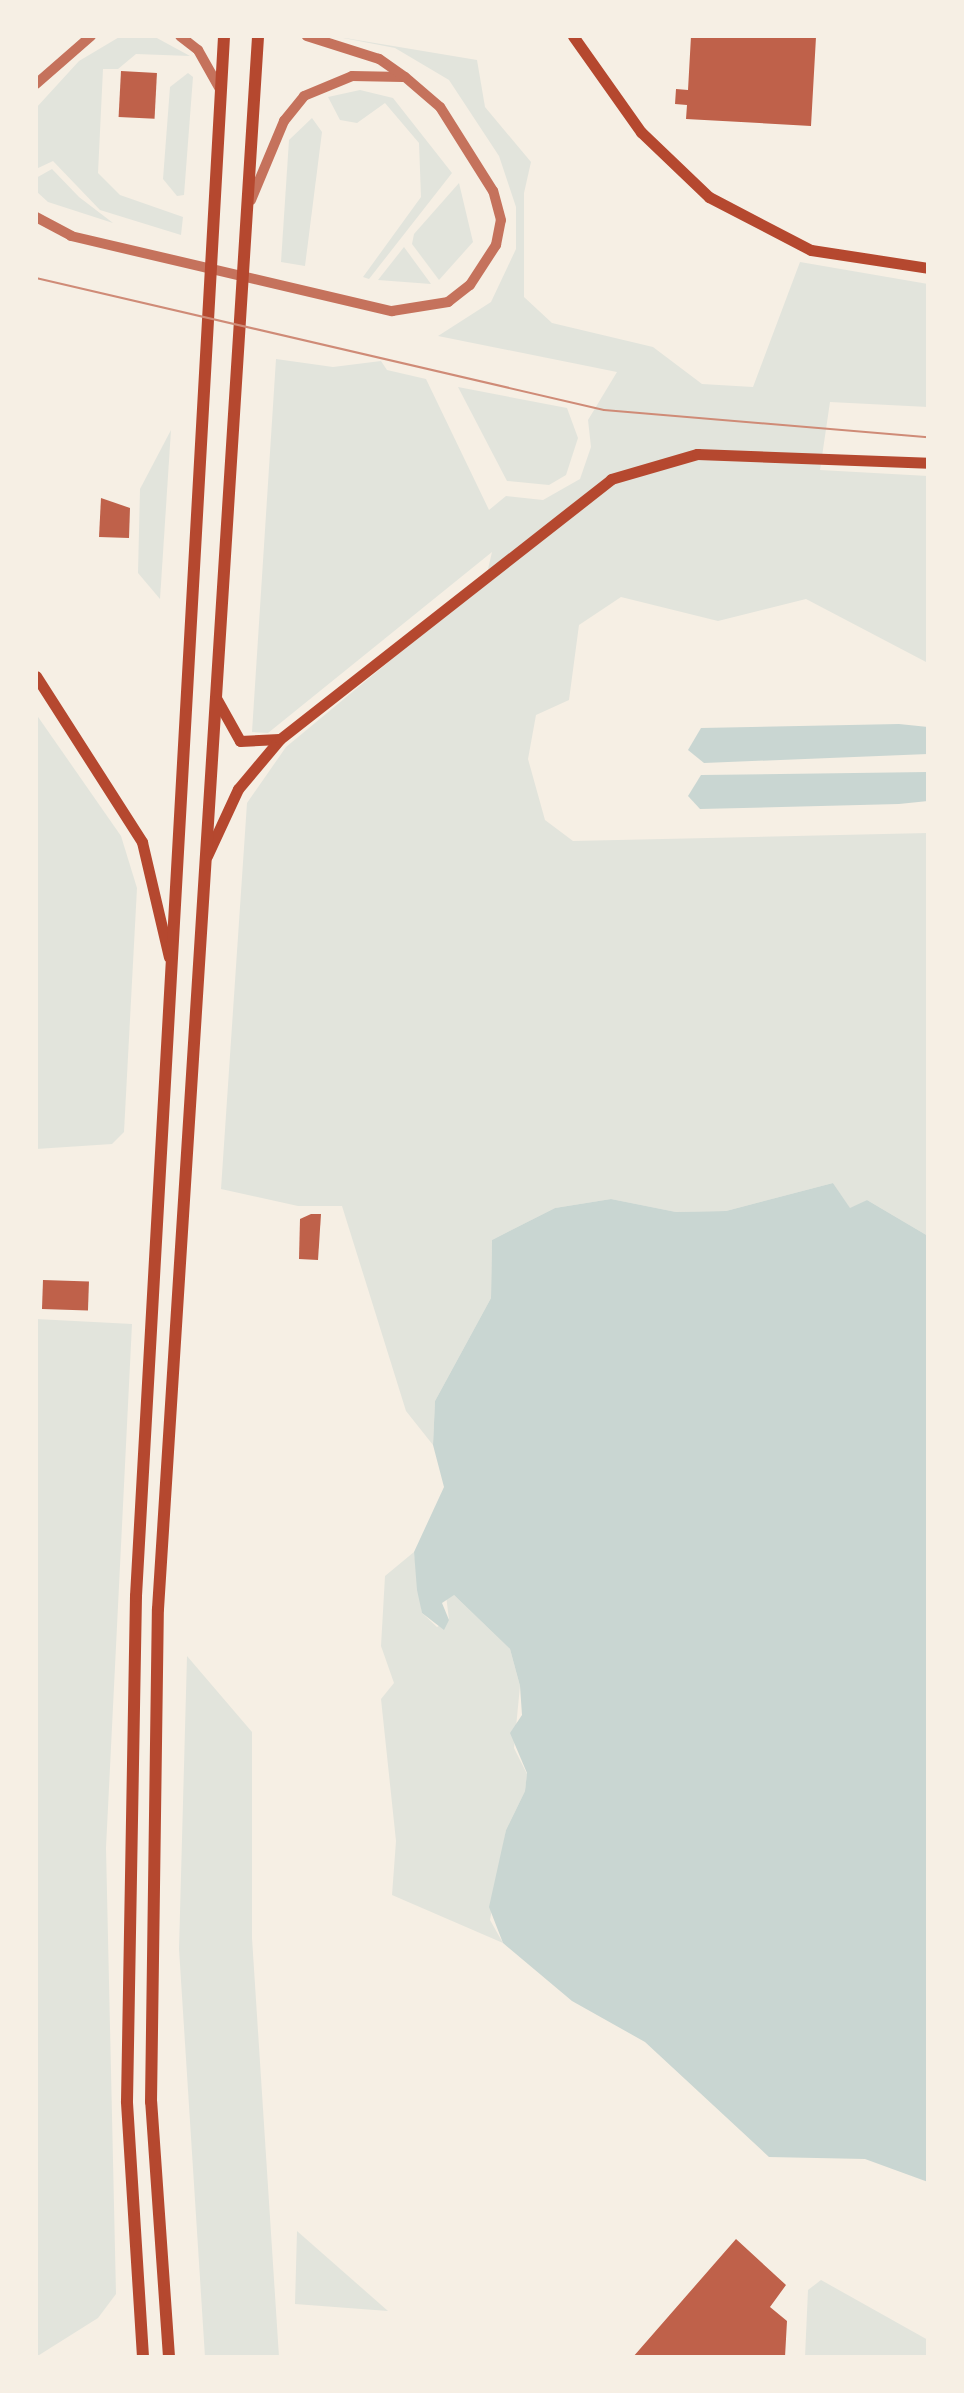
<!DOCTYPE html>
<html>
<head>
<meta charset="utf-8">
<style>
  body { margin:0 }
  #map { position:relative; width:964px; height:2393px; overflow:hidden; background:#f6efe4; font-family:Ubuntu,sans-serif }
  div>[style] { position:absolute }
  .green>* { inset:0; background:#e2e4dc }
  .water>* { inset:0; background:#c9d6d2 }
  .building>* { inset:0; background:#bf614a; transform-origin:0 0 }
  .tertiary>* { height:10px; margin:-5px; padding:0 5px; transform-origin:5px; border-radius:5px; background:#c5725c }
  .secondary>* { height:11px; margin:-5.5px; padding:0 5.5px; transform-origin:5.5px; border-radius:5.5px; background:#b5482f }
  .primary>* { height:12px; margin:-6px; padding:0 6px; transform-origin:6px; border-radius:6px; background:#b5482f }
  .tram>* { height:2px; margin:-1px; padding:0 1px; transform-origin:1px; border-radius:1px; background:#cf8b77 }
  span { translate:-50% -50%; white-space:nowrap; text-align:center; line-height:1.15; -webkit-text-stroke:8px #f6efe4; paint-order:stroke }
  .frame { position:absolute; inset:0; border:38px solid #f6efe4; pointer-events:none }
</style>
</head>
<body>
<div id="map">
  <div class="green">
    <i style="clip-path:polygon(121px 36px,155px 37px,190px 56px,136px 54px,118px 69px,103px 69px,98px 173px,120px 195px,183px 217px,181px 235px,100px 210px,53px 161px,36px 169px,36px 108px,79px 61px)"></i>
    <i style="clip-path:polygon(333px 36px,477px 60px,485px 107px,531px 162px,524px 193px,524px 297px,552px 323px,653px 347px,702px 384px,753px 387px,800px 262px,928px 284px,928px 407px,830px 402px,820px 470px,928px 476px,928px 663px,806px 599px,718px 621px,621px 597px,579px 625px,569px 700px,536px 715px,528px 759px,545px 820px,573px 841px,928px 833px,928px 1236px,867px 1200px,850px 1209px,833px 1183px,726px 1211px,676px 1212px,611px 1199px,555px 1208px,492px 1240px,491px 1298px,435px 1401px,433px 1445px,406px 1411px,342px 1206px,298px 1206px,221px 1189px,247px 803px,286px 747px,485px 582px,492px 552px,268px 733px,252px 732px,276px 359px,333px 367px,381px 361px,387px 370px,426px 379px,489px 510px,506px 496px,543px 500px,580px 479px,591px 447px,588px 420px,617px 372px,438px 336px,491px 302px,516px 249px,516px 207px,499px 156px,449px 80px,395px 48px)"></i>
    <i style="clip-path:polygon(188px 73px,193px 77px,184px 195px,177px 196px,163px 179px,170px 87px)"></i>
    <i style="clip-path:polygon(360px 90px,393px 98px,452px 173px,369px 279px,363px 277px,421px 197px,419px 143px,385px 103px,357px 123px,340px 120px,328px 97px)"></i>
    <i style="clip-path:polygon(312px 118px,322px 132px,305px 266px,281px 262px,289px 140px)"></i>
    <i style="clip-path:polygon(52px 169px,79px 197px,113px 223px,48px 202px,36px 191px,36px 178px)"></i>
    <i style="clip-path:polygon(459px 183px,473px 242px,439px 280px,412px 244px,414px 234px)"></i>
    <i style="clip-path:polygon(404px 247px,431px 284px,378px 280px)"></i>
    <i style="clip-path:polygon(458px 387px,567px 408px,578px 438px,566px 475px,549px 485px,507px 481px)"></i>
    <i style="clip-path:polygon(171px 430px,160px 599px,138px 573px,140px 489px)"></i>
    <i style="clip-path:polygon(36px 714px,121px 836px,137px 888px,124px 1132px,112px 1144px,36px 1149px)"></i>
    <i style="clip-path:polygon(36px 1319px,132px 1324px,106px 1848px,116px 2294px,98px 2318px,36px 2357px)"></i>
    <i style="clip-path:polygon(414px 1552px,422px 1613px,437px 1627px,449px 1620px,446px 1595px,454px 1595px,510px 1649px,520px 1686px,514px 1748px,527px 1774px,525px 1791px,506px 1830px,490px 1920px,503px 1943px,392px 1895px,396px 1841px,381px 1699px,394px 1683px,381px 1646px,385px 1576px)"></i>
    <i style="clip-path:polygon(187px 1656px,252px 1732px,252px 1938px,279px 2357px,205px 2357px,179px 1949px)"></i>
    <i style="clip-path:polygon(297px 2231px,388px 2311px,295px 2304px)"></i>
    <i style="clip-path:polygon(821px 2280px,928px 2340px,928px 2357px,805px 2357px,808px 2290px)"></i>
  </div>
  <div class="water">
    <i style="clip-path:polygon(899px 724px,928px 727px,928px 754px,704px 763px,688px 750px,701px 728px)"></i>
    <i style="clip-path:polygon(928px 772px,928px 801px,899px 804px,700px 809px,688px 796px,701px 775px)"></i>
    <i style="clip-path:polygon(833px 1183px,850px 1208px,867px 1200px,928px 1236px,928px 2182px,865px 2159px,769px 2157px,645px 2042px,572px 2001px,503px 1943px,489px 1907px,506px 1830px,525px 1791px,527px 1773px,510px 1733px,522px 1715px,520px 1686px,510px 1649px,454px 1595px,442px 1603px,449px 1620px,444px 1630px,422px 1613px,417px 1590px,414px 1552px,444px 1487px,433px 1445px,435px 1401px,491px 1298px,492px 1240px,555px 1208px,611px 1199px,676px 1212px,726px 1211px)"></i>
  </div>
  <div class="building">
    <i style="clip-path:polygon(691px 36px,816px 37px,811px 126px,686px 119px,687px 105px,675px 104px,676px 89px,688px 90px)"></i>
    <i style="left:121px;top:71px;width:36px;height:46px;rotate:3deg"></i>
    <i style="clip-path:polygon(101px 498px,130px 508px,129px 538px,99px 537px)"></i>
    <i style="clip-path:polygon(311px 1214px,321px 1214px,318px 1260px,299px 1259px,300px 1219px)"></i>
    <i style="left:43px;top:1280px;width:46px;height:29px;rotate:2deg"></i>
    <i style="clip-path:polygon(736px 2239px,786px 2285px,770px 2307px,787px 2321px,785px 2357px,633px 2357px)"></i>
  </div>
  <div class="tertiary">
    <i style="left:180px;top:36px;width:23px;rotate:38deg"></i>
    <i style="left:198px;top:50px;width:45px;rotate:60.6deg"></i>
    <i style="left:36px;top:84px;width:73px;rotate:-41.1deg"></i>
    <i style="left:251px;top:200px;width:86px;rotate:-67.3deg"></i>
    <i style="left:284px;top:121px;width:32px;rotate:-51deg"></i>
    <i style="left:304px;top:96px;width:52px;rotate:-22.6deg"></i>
    <i style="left:352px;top:76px;width:51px;rotate:1.1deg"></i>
    <i style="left:36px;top:217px;width:40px;rotate:28deg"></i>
    <i style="left:71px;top:236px;width:330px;rotate:13.2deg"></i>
    <i style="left:392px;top:311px;width:57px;rotate:-9.1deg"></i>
    <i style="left:448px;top:302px;width:28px;rotate:-38deg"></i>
    <i style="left:470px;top:285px;width:48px;rotate:-57deg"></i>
    <i style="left:496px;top:245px;width:25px;rotate:-79deg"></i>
    <i style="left:501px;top:220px;width:30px;rotate:-105deg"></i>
    <i style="left:493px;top:191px;width:99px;rotate:-122.2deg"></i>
    <i style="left:440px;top:107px;width:46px;rotate:-139.4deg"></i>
    <i style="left:405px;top:77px;width:32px;rotate:-145deg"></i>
    <i style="left:379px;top:59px;width:76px;rotate:-162.3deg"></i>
  </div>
  <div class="secondary">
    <i style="left:573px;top:36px;width:118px;rotate:54.7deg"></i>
    <i style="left:641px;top:132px;width:94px;rotate:43.7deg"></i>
    <i style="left:709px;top:197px;width:115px;rotate:27.5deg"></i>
    <i style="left:811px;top:250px;width:118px;rotate:8.7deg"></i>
    <i style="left:36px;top:676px;width:197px;rotate:57.4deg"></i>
    <i style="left:142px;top:842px;width:118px;rotate:76.8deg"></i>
    <i style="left:216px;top:698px;width:49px;rotate:60.8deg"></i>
    <i style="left:240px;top:741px;width:39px;rotate:-3deg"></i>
    <i style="left:207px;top:856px;width:74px;rotate:-65.2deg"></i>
    <i style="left:238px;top:789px;width:65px;rotate:-50deg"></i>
    <i style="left:280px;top:739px;width:421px;rotate:-38.1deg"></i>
    <i style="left:611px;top:479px;width:90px;rotate:-16.2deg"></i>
    <i style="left:697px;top:454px;width:231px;rotate:2.2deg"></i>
  </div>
  <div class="primary">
    <i style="left:143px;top:2357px;width:256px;rotate:-93.6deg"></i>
    <i style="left:127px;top:2101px;width:505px;rotate:-88.98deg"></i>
    <i style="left:136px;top:1596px;width:1562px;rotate:-86.77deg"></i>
    <i style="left:169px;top:2357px;width:256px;rotate:-94deg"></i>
    <i style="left:151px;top:2102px;width:493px;rotate:-89.2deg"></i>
    <i style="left:158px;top:1609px;width:1576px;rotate:-86.36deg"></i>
  </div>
  <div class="tram">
    <i style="left:36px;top:278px;width:583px;rotate:13.08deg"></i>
    <i style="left:604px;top:410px;width:325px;rotate:4.8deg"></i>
  </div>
  <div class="frame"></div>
</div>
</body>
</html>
